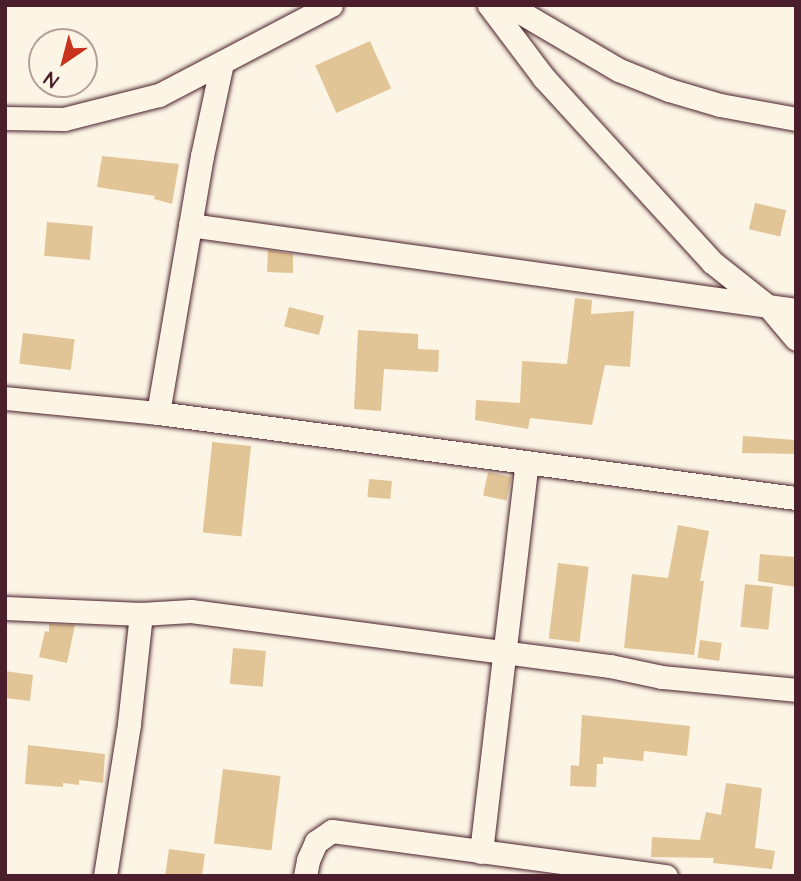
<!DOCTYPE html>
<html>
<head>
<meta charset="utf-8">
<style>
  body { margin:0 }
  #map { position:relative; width:801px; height:881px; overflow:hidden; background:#fcf5e5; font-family:"Architects Daughter",sans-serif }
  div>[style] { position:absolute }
  .building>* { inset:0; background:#e2c596; transform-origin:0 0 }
  .roads { filter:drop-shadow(0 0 2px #4a1f2b) drop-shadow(0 0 2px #4a1f2b) }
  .minor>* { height:23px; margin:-11.5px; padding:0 11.5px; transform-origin:11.5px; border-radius:11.5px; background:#fcf5e5 }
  span { translate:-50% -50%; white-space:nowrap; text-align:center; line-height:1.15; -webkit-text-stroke:5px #fcf5e5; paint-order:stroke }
  .frame { position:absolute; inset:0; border:7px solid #4a1f2b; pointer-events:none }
  .north { position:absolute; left:28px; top:28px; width:70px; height:70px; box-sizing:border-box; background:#fcf5e5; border:2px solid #b59f9b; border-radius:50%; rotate:215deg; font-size:19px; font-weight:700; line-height:28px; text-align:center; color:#4a1f2b }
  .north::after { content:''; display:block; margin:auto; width:24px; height:32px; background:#c8321e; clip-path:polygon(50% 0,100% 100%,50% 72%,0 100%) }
</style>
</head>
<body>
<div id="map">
  <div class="building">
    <i style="left:370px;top:41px;width:52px;height:60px;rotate:66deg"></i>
    <i style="clip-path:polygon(102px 156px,179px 164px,172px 204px,154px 199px,155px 196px,97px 187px)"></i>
    <i style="left:755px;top:203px;width:32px;height:27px;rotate:13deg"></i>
    <i style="left:47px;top:222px;width:46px;height:34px;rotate:5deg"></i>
    <i style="clip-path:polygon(268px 250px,293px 254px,293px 273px,267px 272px)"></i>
    <i style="clip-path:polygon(575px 298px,592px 300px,591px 314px,634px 311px,630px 367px,605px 365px,592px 425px,530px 418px,528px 429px,475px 420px,476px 400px,520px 403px,522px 361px,567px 364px)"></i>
    <i style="left:289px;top:307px;width:36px;height:20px;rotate:14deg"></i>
    <i style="clip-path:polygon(358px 330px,418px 334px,418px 349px,439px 350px,438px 372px,384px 369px,381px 411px,354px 409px)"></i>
    <i style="left:23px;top:333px;width:52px;height:31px;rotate:7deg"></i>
    <i style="clip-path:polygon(743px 436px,796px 440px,796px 454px,742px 453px)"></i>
    <i style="left:251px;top:446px;width:91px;height:39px;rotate:96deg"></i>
    <i style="left:488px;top:472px;width:24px;height:24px;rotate:12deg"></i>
    <i style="left:369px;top:479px;width:23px;height:18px;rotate:5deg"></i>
    <i style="clip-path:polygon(678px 525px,709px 531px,700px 581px,704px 581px,694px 655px,624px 648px,632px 574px,668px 578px)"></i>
    <i style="clip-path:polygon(760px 554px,796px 557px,796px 587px,758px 581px)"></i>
    <i style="left:558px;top:563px;width:31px;height:76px;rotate:7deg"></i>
    <i style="left:745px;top:584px;width:28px;height:43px;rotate:6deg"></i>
    <i style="clip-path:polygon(49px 624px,75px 625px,67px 663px,39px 657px,45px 631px,49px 632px)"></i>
    <i style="left:700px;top:640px;width:22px;height:18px;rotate:8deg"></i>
    <i style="left:233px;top:648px;width:33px;height:36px;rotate:5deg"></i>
    <i style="clip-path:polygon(5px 671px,33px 675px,30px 701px,5px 698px)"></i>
    <i style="clip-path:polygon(582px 715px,690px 726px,687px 756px,644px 751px,643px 761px,603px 757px,603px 764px,597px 764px,596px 787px,570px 786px,571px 765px,579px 766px)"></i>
    <i style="clip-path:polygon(28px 745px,105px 754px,103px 783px,79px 780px,79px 785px,63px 783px,63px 787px,25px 784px)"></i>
    <i style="left:223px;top:769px;width:58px;height:75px;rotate:7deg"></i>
    <i style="clip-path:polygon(726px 783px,762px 788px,755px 848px,775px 851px,772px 869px,713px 863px,714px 858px,651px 857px,652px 837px,700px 840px,706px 812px,721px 815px)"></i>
    <i style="clip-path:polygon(169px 849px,205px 854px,202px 876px,165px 876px)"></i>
  </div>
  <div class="roads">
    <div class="minor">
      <i style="left:489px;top:5px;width:91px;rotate:53deg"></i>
      <i style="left:544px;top:78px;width:249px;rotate:47.6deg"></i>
      <i style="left:712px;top:262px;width:74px;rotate:38.4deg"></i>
      <i style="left:770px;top:308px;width:40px;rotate:50deg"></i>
      <i style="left:508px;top:5px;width:129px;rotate:30.4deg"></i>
      <i style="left:619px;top:70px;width:54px;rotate:21.8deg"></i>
      <i style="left:669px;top:90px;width:53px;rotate:16.4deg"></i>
      <i style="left:720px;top:105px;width:77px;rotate:10.4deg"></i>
      <i style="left:5px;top:118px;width:59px;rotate:1deg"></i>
      <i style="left:64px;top:119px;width:98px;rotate:-14.2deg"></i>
      <i style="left:159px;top:95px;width:194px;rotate:-27.6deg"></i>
      <i style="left:190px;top:225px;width:612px;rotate:7.98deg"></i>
      <i style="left:5px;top:398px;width:154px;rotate:5.6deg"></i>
      <i style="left:158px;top:413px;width:644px;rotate:7.59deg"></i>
      <i style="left:158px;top:413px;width:261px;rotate:-80.3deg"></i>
      <i style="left:202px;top:156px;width:95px;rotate:-77.9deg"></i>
      <i style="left:5px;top:608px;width:136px;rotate:2.5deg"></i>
      <i style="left:141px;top:614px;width:50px;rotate:-3.4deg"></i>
      <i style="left:191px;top:611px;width:423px;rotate:7.5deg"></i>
      <i style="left:610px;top:666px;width:53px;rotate:11.9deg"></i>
      <i style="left:662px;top:677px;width:135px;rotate:5.5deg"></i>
      <i style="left:481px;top:852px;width:392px;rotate:-83.3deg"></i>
      <i style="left:105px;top:876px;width:154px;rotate:-81deg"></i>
      <i style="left:129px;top:724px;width:111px;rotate:-83.8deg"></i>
      <i style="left:305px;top:876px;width:16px;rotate:-79deg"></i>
      <i style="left:308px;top:860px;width:20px;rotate:-66deg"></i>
      <i style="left:316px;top:842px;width:19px;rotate:-35deg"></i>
      <i style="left:332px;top:831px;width:337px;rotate:7.7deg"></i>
    </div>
  </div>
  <div class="frame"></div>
  <div class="north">N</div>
</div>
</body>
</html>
